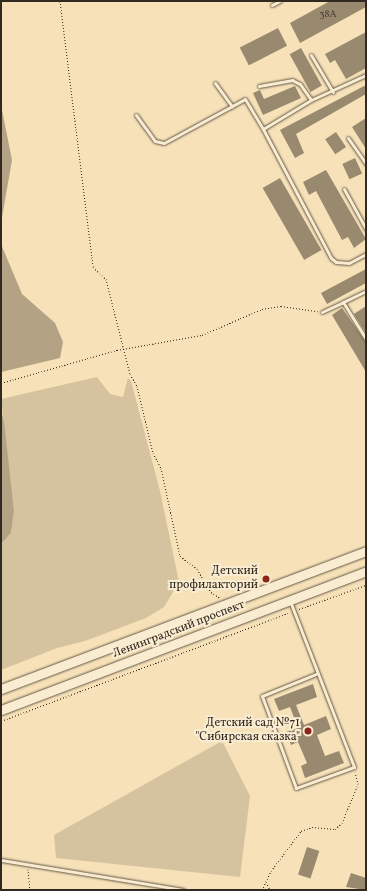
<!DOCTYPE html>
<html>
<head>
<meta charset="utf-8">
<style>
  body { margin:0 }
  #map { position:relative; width:367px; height:891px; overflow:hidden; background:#f6e1b8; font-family:Vollkorn,serif }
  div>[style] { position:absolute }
  .green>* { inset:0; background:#d5c29e }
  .water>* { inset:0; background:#b3a284 }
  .building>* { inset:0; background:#98896f; transform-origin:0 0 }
  .path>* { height:1px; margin-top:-0.5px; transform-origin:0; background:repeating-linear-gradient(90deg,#322920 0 1px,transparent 0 3px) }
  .roads { filter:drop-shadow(0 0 1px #635746) drop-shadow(0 0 1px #635746) }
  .service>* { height:3px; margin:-1.5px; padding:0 1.5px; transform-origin:1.5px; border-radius:1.5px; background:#f9ecd1 }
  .secondary>* { height:9px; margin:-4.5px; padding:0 4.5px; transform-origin:4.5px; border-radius:4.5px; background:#f9ecd1 }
  .dots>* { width:11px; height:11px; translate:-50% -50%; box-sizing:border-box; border:2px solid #f9ecd1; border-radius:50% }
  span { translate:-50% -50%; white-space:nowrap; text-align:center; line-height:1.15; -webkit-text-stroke:4px #f9ecd1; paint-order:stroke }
  .number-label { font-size:10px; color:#4c4134 }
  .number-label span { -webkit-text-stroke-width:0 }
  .poi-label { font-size:12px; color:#322920 }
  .right { translate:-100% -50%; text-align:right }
  .street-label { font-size:12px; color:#322920 }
  .frame { position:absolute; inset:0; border:2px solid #322920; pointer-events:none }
</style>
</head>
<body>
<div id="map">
  <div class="green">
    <i style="clip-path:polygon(97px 377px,110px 394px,123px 397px,128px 378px,131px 381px,160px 491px,179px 582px,164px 607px,146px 618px,85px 641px,57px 648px,1px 670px,1px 544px,11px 533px,14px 511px,1px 399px)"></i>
    <i style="clip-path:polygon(222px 741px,250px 796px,240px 877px,56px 858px,54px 835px)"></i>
  </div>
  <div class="water">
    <i style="clip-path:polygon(1px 105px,12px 160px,1px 223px)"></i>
    <i style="clip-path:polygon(1px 244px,22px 294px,55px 323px,63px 342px,60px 358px,1px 372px)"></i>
    <i style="clip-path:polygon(1px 411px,4px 421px,14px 511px,11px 533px,1px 544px)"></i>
  </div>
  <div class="building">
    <i style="clip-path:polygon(330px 1px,366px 1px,366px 7px,300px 43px,290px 23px)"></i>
    <i style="left:278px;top:28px;width:20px;height:43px;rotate:63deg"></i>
    <i style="clip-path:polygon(366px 32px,366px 68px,346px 79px,335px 60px,330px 63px,325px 54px)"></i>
    <i style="left:301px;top:48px;width:43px;height:13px;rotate:61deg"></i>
    <i style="clip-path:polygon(366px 85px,366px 94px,296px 134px,304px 153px,295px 158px,280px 130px)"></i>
    <i style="clip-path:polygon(295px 86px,301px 98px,263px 115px,253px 93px,260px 90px,264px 99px)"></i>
    <i style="clip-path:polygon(366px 118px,366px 149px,352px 127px)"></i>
    <i style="left:336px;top:132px;width:18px;height:13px;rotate:56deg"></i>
    <i style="left:355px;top:158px;width:17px;height:14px;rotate:65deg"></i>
    <i style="clip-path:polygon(326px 170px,366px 239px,354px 248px,348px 237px,342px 240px,316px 191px,309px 195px,303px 182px)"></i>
    <i style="left:280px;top:178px;width:83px;height:20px;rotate:60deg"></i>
    <i style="clip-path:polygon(366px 269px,366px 283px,327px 304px,321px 293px)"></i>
    <i style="clip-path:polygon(366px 306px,366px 333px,354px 314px)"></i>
    <i style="clip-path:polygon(342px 308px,366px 342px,366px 372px,332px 315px)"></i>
    <i style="clip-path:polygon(313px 684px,317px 697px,296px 705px,304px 725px,326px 716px,331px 729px,317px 735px,325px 756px,339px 751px,344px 763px,305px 778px,301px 766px,307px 763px,298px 742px,291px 745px,286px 732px,298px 728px,290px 707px,279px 711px,274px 699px)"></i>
    <i style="left:307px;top:847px;width:13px;height:29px;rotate:18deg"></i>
    <i style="clip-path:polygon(351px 873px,366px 878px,366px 890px,346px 887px)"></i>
  </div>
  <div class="path">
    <i style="left:60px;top:1px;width:268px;rotate:82.9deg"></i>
    <i style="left:93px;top:267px;width:18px;rotate:43deg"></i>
    <i style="left:106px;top:279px;width:98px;rotate:75.8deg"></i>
    <i style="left:130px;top:374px;width:14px;rotate:60deg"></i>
    <i style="left:137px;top:386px;width:69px;rotate:76.6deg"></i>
    <i style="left:153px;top:453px;width:17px;rotate:62deg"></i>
    <i style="left:161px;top:468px;width:90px;rotate:77.8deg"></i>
    <i style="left:180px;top:556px;width:21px;rotate:37deg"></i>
    <i style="left:197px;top:569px;width:27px;rotate:59deg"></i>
    <i style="left:211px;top:592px;width:11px;rotate:34deg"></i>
    <i style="left:1px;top:383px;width:121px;rotate:-15.9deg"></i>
    <i style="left:117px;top:350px;width:86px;rotate:-10deg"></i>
    <i style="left:202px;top:335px;width:65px;rotate:-23.4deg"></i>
    <i style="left:262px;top:309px;width:19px;rotate:-9deg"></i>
    <i style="left:281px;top:306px;width:37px;rotate:8deg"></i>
    <i style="left:299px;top:609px;width:71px;rotate:-19.7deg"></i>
    <i style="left:1px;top:721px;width:308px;rotate:-20.6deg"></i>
    <i style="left:28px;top:869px;width:21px;rotate:85deg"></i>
    <i style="left:266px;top:882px;width:9px;rotate:63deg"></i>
    <i style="left:262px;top:890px;width:21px;rotate:-65deg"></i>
    <i style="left:271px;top:871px;width:50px;rotate:-53.1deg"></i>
    <i style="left:301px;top:831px;width:12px;rotate:-20deg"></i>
    <i style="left:312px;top:827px;width:23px;rotate:5deg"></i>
    <i style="left:335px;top:829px;width:9px;rotate:-41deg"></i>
    <i style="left:342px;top:823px;width:42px;rotate:-67.7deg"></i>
    <i style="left:358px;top:784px;width:12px;rotate:-104deg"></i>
  </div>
  <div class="roads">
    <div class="service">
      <i style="left:272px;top:5px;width:9px;rotate:-27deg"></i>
      <i style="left:311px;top:55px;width:43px;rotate:59.3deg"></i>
      <i style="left:215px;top:83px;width:29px;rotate:54deg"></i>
      <i style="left:259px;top:86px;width:34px;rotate:-10deg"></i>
      <i style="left:292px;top:80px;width:9px;rotate:27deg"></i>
      <i style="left:300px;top:84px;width:19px;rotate:55deg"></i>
      <i style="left:136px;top:115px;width:32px;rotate:54deg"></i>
      <i style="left:155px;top:141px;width:9px;rotate:13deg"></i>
      <i style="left:164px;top:143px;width:92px;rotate:-28.5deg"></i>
      <i style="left:245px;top:99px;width:35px;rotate:59deg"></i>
      <i style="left:263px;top:129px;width:56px;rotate:-31.1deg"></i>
      <i style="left:311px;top:100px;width:60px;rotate:-24.4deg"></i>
      <i style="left:263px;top:129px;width:146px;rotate:62.2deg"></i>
      <i style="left:331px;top:258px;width:6px;rotate:39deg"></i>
      <i style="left:336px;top:262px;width:13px;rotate:4deg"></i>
      <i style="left:349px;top:263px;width:19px;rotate:-28deg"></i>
      <i style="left:348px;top:138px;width:32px;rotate:55deg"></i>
      <i style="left:344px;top:189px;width:46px;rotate:61.2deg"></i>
      <i style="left:366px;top:291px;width:25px;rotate:154deg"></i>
      <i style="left:343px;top:302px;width:44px;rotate:58.1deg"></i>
      <i style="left:322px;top:312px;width:23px;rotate:-25deg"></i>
      <i style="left:290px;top:601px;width:178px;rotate:68.9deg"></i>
      <i style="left:354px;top:767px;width:62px;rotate:160.1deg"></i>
      <i style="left:296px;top:788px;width:98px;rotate:-110.3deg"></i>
      <i style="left:262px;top:696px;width:58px;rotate:-22.2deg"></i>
      <i style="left:1px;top:860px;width:185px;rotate:9.3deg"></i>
    </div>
    <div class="secondary">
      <i style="left:1px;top:689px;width:390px;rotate:-20.7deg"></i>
      <i style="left:1px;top:710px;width:391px;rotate:-20.8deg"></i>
    </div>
  </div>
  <div class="dots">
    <i style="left:266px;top:579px;background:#8f2418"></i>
    <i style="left:308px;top:731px;background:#8f2418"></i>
  </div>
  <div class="number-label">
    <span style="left:328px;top:15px">38А</span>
  </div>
  <div class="poi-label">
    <span class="right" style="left:258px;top:579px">Детский<br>профилакторий</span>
    <span class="right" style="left:300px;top:731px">Детский сад №71<br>"Сибирская сказка"</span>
  </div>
  <div class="street-label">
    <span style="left:179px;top:630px;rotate:-21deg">Ленинградский проспект</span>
  </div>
  <div class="frame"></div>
</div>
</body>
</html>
